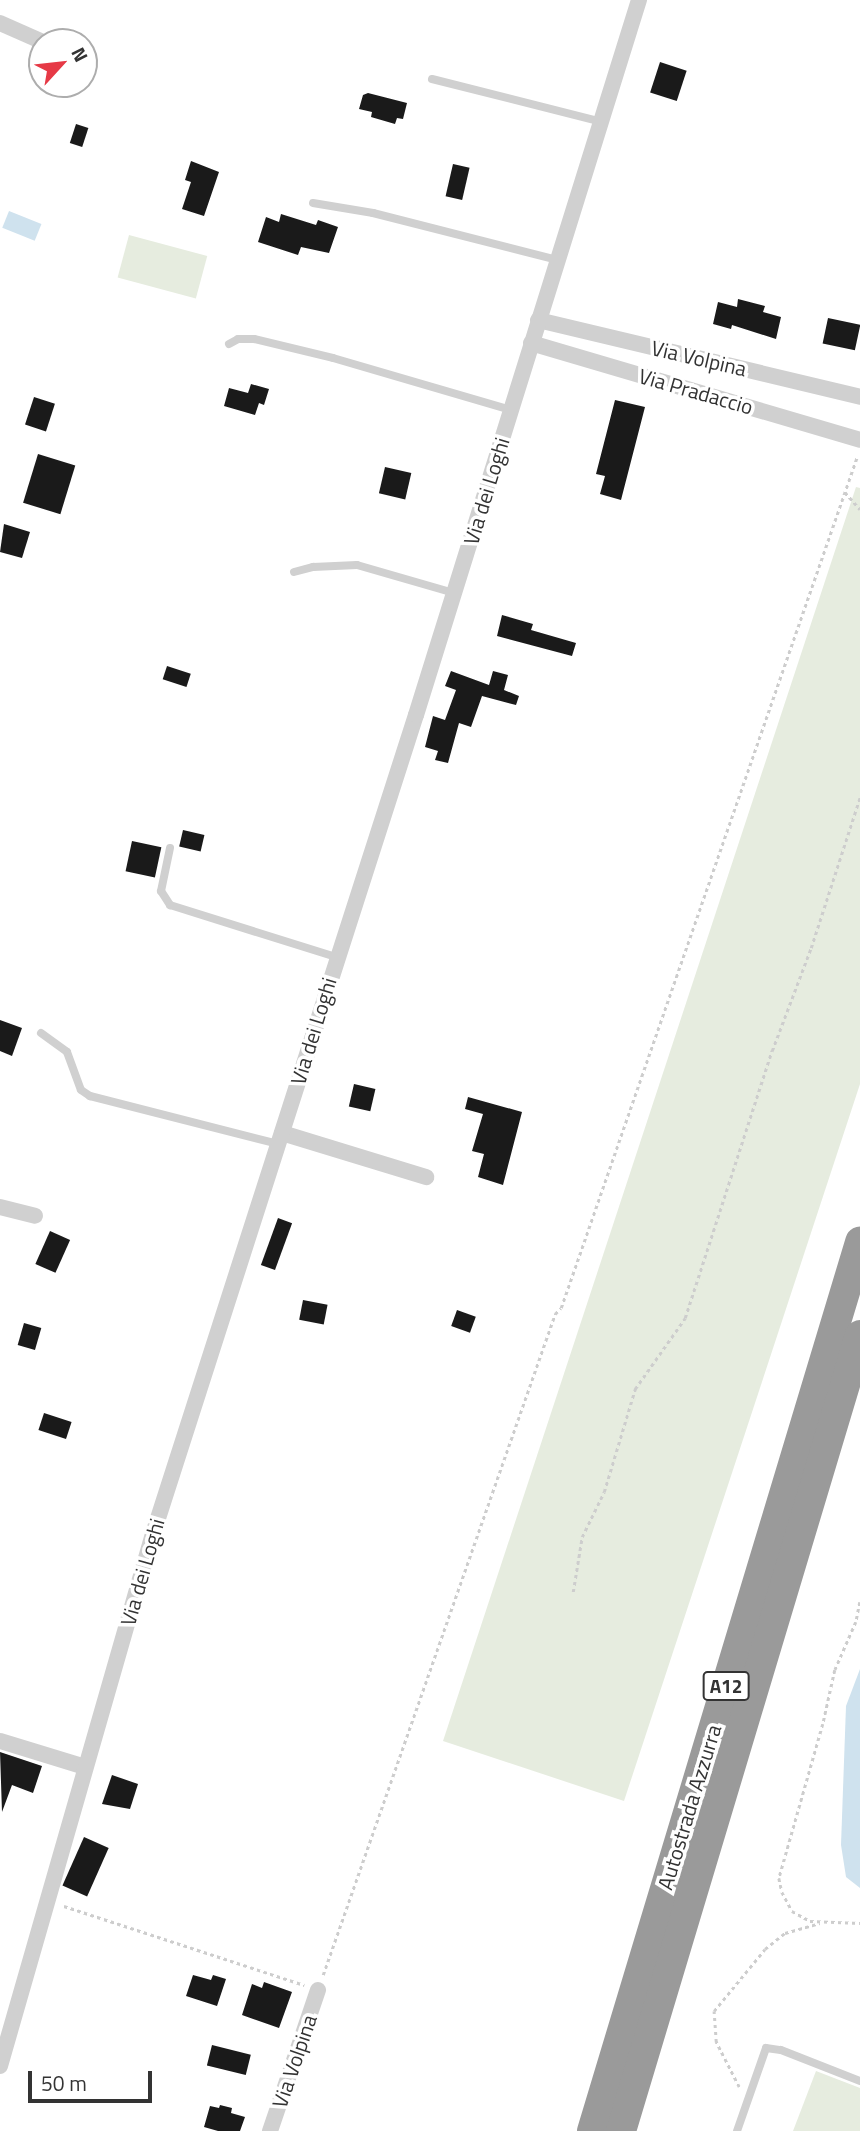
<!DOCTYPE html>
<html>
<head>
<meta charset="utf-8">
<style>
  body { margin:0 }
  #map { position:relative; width:860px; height:2131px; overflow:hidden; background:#fff; font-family:"Titillium Web",sans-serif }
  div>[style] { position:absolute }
  .green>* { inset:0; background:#e6ecdf; transform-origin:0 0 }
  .water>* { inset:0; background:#cfe2ee; transform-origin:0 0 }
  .building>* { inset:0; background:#1a1a1a; transform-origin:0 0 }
  .path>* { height:2.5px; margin-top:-1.25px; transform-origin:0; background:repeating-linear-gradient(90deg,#cdcdcd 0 3.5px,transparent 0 7px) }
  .lane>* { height:8px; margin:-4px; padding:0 4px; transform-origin:4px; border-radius:4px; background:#d0d0d0 }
  .street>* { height:16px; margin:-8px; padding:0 8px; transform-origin:8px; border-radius:8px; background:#d0d0d0 }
  .highway>* { height:30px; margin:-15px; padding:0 15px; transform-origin:15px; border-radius:15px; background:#9a9a9a }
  span { translate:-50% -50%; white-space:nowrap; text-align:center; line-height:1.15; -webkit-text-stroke:7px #fff; paint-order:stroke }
  .shield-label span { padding:2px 5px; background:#fff; border:2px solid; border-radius:5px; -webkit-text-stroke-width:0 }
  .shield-label { font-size:19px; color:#333; font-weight:700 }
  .street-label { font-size:21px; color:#333 }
  .north { position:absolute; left:28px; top:28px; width:70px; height:70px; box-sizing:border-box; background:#fff; border:2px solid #adadad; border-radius:50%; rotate:63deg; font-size:19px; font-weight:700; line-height:28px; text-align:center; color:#333 }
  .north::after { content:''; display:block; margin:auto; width:24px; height:32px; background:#e63946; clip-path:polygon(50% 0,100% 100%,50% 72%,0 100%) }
  .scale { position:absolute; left:28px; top:2071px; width:124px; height:32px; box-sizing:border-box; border:4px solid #333; border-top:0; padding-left:9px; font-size:21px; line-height:24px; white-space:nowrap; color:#333; -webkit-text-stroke:5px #fff; paint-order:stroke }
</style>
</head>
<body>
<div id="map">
  <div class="green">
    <i style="left:129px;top:235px;width:81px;height:44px;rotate:15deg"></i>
    <i style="clip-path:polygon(856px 487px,860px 488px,860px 1084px,624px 1801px,443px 1741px)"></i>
    <i style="clip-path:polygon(816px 2071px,860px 2088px,860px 2131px,793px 2131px)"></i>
  </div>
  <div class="water">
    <i style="left:9px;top:211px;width:35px;height:18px;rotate:22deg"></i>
    <i style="clip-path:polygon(860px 1669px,860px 1888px,846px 1877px,841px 1845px,846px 1706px)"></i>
  </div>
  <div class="building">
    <i style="left:660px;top:62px;width:28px;height:32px;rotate:18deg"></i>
    <i style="clip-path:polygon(368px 93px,407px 103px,403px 119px,397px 118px,395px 124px,371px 117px,372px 112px,359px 109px,363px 95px)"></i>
    <i style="left:76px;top:124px;width:13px;height:20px;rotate:18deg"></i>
    <i style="clip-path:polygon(191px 161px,219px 172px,204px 216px,182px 209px,191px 182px,185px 180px)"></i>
    <i style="left:453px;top:164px;width:17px;height:33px;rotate:13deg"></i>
    <i style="clip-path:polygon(281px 214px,316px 225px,318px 220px,338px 227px,329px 253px,301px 247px,298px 255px,258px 242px,266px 217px,279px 222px)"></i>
    <i style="clip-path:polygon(738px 299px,765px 306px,763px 312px,781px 317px,776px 339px,732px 325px,731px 329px,713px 324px,718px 302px,737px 307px)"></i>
    <i style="left:828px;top:318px;width:33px;height:26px;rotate:12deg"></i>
    <i style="clip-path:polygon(251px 384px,269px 389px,264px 405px,259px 403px,255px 415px,224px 406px,229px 388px,248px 393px)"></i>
    <i style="left:34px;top:397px;width:22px;height:29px;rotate:18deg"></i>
    <i style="clip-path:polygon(615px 400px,645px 407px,621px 500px,600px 494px,605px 476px,596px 474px)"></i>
    <i style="left:38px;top:454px;width:39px;height:51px;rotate:17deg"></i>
    <i style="left:385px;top:467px;width:27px;height:27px;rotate:13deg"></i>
    <i style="clip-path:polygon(4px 524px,30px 532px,22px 558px,0 552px)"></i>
    <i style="clip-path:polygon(502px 615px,533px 624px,531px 630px,576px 643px,572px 656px,497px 636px)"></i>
    <i style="left:167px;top:666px;width:25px;height:14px;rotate:18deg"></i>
    <i style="clip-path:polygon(451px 671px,489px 685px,493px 671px,508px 675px,504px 690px,519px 696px,516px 705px,482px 696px,471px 727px,459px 723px,448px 763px,435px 760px,438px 751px,425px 747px,433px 716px,445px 720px,456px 690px,445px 686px)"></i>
    <i style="left:183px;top:830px;width:22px;height:17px;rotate:13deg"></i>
    <i style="left:132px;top:841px;width:30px;height:31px;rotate:12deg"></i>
    <i style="clip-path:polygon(0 1020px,22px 1028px,12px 1056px,0 1051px)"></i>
    <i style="left:354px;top:1084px;width:22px;height:23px;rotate:13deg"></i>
    <i style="clip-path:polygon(468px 1097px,522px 1112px,503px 1185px,478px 1177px,484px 1154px,472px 1151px,483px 1114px,465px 1109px)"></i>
    <i style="left:278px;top:1218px;width:15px;height:50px;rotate:20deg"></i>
    <i style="left:50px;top:1231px;width:22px;height:36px;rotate:24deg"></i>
    <i style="left:303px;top:1300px;width:25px;height:20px;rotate:11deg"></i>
    <i style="left:457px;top:1310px;width:20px;height:17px;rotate:20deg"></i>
    <i style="left:24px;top:1323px;width:18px;height:23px;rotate:16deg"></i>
    <i style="left:44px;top:1413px;width:29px;height:18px;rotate:18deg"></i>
    <i style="clip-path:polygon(0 1752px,42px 1766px,33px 1793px,12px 1785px,2px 1812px)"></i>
    <i style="clip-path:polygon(112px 1775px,138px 1784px,130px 1809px,102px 1804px)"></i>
    <i style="left:84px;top:1837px;width:27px;height:53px;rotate:24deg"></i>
    <i style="clip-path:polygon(193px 1975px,211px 1980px,213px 1975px,226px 1979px,217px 2006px,186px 1996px)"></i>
    <i style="clip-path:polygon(264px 1982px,292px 1992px,279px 2028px,242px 2015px,252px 1984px,262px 1988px)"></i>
    <i style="left:212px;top:2045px;width:40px;height:21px;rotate:14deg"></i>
    <i style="clip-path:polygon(220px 2105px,232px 2108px,231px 2113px,245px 2117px,240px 2131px,218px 2131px,204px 2127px,210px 2106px,219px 2108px)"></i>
  </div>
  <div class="path">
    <i style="left:845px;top:492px;width:23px;rotate:49deg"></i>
    <i style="left:573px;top:1592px;width:56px;rotate:-80.7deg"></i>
    <i style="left:582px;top:1537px;width:50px;rotate:-63.9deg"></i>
    <i style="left:604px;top:1492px;width:108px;rotate:-73.2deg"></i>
    <i style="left:635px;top:1389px;width:87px;rotate:-54.8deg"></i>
    <i style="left:685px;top:1318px;width:281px;rotate:-72deg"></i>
    <i style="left:772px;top:1051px;width:110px;rotate:-69.3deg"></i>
    <i style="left:811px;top:948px;width:159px;rotate:-72deg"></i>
    <i style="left:860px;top:1602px;width:20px;rotate:101deg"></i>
    <i style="left:856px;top:1622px;width:52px;rotate:113.6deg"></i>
    <i style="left:835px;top:1670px;width:55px;rotate:102.5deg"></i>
    <i style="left:823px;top:1724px;width:160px;rotate:105.9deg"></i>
    <i style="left:779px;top:1878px;width:14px;rotate:78deg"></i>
    <i style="left:782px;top:1892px;width:21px;rotate:62deg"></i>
    <i style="left:792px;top:1911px;width:21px;rotate:29deg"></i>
    <i style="left:810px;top:1921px;width:50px;rotate:2.3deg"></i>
    <i style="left:64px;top:1906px;width:253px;rotate:18.2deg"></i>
    <i style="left:323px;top:1975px;width:701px;rotate:-70.66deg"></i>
    <i style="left:555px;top:1314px;width:8px;rotate:-45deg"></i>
    <i style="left:561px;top:1308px;width:901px;rotate:-70.82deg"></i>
    <i style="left:739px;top:2087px;width:51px;rotate:-117.1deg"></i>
    <i style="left:716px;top:2042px;width:31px;rotate:-94deg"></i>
    <i style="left:714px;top:2011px;width:80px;rotate:-50.6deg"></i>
    <i style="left:765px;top:1949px;width:26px;rotate:-39deg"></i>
    <i style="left:785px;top:1933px;width:36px;rotate:-16deg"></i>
  </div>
  <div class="lane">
    <i style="left:432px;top:79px;width:175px;rotate:14.2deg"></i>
    <i style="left:313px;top:203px;width:61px;rotate:9.5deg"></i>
    <i style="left:373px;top:213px;width:190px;rotate:14.3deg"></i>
    <i style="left:229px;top:344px;width:10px;rotate:-29deg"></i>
    <i style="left:238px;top:339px;width:16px"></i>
    <i style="left:254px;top:339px;width:81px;rotate:13.5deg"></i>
    <i style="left:333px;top:358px;width:185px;rotate:16.3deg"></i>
    <i style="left:294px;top:572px;width:20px;rotate:-15deg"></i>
    <i style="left:313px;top:567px;width:44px;rotate:-2.6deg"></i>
    <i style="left:357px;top:565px;width:101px;rotate:16.1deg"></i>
    <i style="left:170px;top:848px;width:44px;rotate:101.8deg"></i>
    <i style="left:161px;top:891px;width:17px;rotate:57deg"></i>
    <i style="left:170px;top:905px;width:174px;rotate:17.4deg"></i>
    <i style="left:41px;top:1033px;width:32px;rotate:36deg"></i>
    <i style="left:67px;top:1052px;width:40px;rotate:69.8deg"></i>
    <i style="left:81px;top:1090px;width:11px;rotate:34deg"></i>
    <i style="left:90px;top:1096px;width:194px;rotate:14.3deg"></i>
    <i style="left:737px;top:2131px;width:88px;rotate:-70.7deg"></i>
    <i style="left:766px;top:2048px;width:15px;rotate:8deg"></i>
    <i style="left:781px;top:2050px;width:85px;rotate:21.4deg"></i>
  </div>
  <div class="street">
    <i style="left:0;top:23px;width:47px;rotate:23.8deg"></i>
    <i style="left:538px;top:320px;width:331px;rotate:13.4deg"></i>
    <i style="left:531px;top:343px;width:343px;rotate:16.4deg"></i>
    <i style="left:282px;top:1133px;width:151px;rotate:17deg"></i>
    <i style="left:0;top:1207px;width:36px;rotate:14deg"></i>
    <i style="left:0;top:1741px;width:89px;rotate:17deg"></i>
    <i style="left:0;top:2066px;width:554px;rotate:-73.96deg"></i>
    <i style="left:153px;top:1534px;width:860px;rotate:-72.2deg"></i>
    <i style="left:416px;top:715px;width:749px;rotate:-72.68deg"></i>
    <i style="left:270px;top:2131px;width:149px;rotate:-71.2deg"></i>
  </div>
  <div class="highway">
    <i style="left:592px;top:2131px;width:929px;rotate:-73.22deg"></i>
    <i style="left:621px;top:2131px;width:831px;rotate:-73.29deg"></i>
  </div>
  <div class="shield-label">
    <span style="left:726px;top:1686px">A12</span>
  </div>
  <div class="street-label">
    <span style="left:699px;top:358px;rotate:13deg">Via Volpina</span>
    <span style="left:696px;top:391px;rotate:16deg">Via Pradaccio</span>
    <span style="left:486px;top:491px;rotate:-73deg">Via dei Loghi</span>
    <span style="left:313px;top:1031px;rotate:-73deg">Via dei Loghi</span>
    <span style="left:142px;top:1572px;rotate:-74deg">Via dei Loghi</span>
    <span style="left:689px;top:1807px;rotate:-73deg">Autostrada Azzurra</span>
    <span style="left:294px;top:2061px;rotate:-71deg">Via Volpina</span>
  </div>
  <div class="north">N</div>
  <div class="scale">50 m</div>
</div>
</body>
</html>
